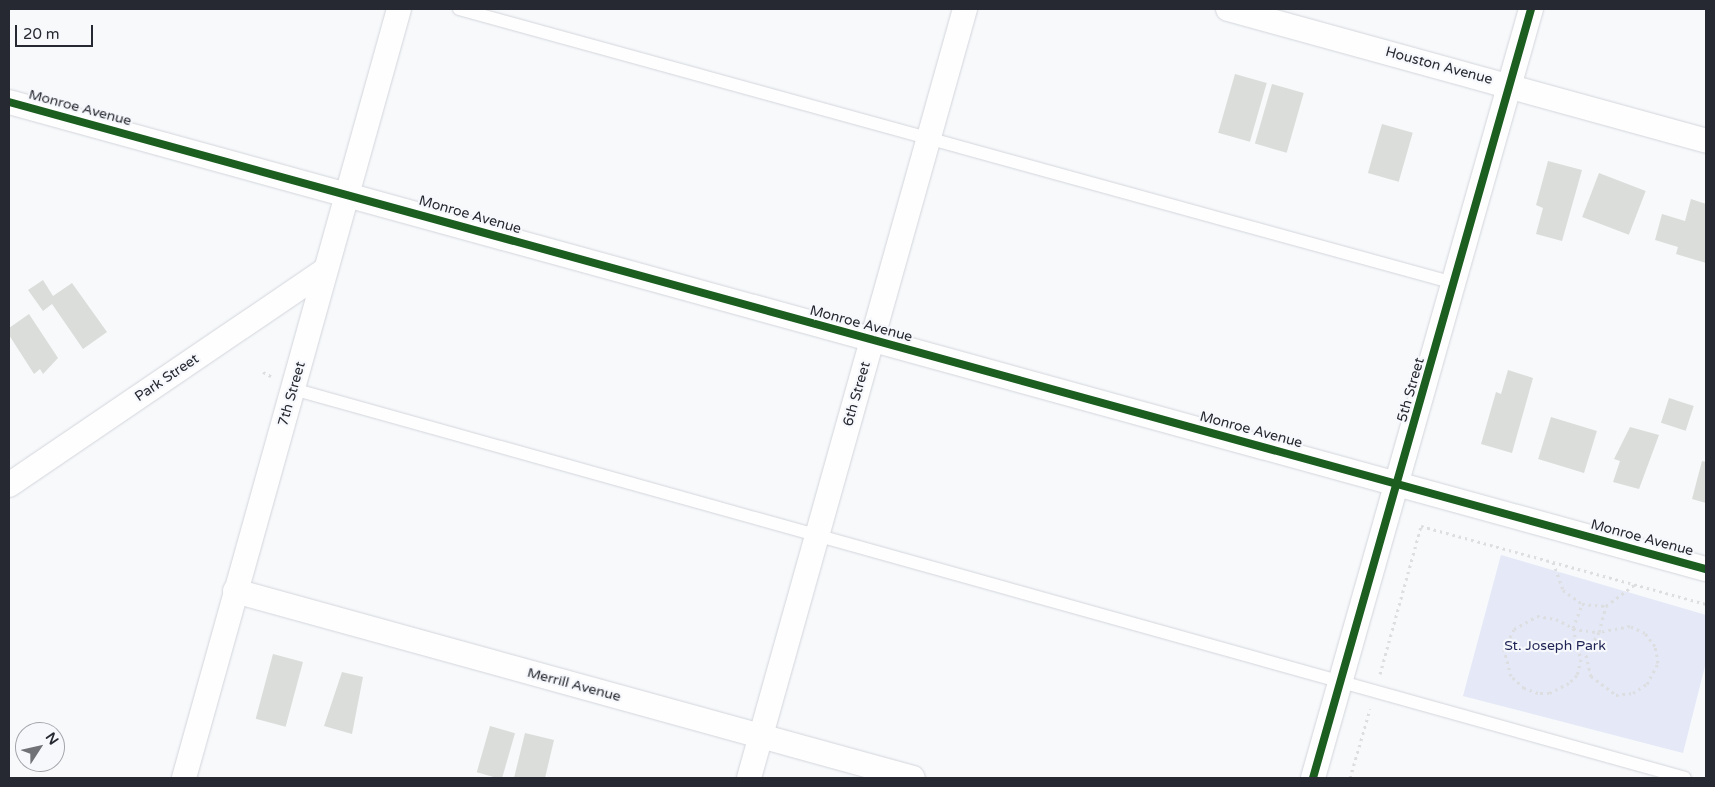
<!DOCTYPE html>
<html>
<head>
<meta charset="utf-8">
<style>
  body { margin:0 }
  #map { position:relative; width:1715px; height:787px; overflow:hidden; background:#f7f9fb; font-family:"Varela Round",sans-serif }
  div>[style] { position:absolute }
  .green>* { inset:0; background:#e4e8f7 }
  .building>* { inset:0; background:#daddd9; transform-origin:0 0 }
  .path>* { height:3px; margin-top:-1.5px; transform-origin:0; background:repeating-linear-gradient(90deg,#dddedf 0 2.5px,transparent 0 6.5px) }
  .roads { filter:drop-shadow(0 0 1px #d3d5db) drop-shadow(0 0 1px #d3d5db) }
  .service>* { height:12px; margin:-6px; padding:0 6px; transform-origin:6px; border-radius:6px; background:#fefefe }
  .minor>* { height:24px; margin:-12px; padding:0 12px; transform-origin:12px; border-radius:12px; background:#fefefe }
  .cycleway>* { height:8px; margin:-4px; padding:0 4px; transform-origin:4px; border-radius:4px; background:#1b5e20 }
  span { translate:-50% -50%; white-space:nowrap; text-align:center; line-height:1.15; -webkit-text-stroke:4.5px #f6f8fc; paint-order:stroke }
  .street-label { font-size:14px; color:#272932 }
  .park-label { font-size:14px; color:#1f2354 }
  .frame { position:absolute; inset:0; border:10px solid #272932; pointer-events:none }
  .north { position:absolute; left:15px; top:722px; width:50px; height:50px; box-sizing:border-box; background:#f6f8fc; border:1px solid #a3a5ab; border-radius:50%; rotate:55deg; font-size:14px; font-weight:700; line-height:20px; text-align:center; color:#272932 }
  .north::after { content:''; display:block; margin:auto; width:18px; height:22px; background:#707278; clip-path:polygon(50% 0,100% 100%,50% 72%,0 100%) }
  .scale { position:absolute; left:15px; top:25px; width:78px; height:22px; box-sizing:border-box; border:2px solid #272932; border-top:0; padding-left:6px; font-size:15px; line-height:18px; white-space:nowrap; color:#272932; -webkit-text-stroke:4px #f6f8fc; paint-order:stroke }
</style>
</head>
<body>
<div id="map">
  <div class="green">
    <i style="clip-path:polygon(1501px 555px,1706px 615px,1706px 662px,1683px 753px,1463px 696px)"></i>
  </div>
  <div class="building">
    <i style="left:1235px;top:74px;width:33px;height:61px;rotate:16deg"></i>
    <i style="left:1272px;top:84px;width:33px;height:62px;rotate:16deg"></i>
    <i style="left:1382px;top:124px;width:32px;height:51px;rotate:16deg"></i>
    <i style="clip-path:polygon(1548px 161px,1582px 170px,1562px 241px,1536px 234px,1543px 208px,1536px 205px)"></i>
    <i style="left:1599px;top:173px;width:50px;height:47px;rotate:21deg"></i>
    <i style="clip-path:polygon(1691px 199px,1706px 204px,1706px 263px,1676px 254px,1678px 247px,1655px 240px,1662px 214px,1685px 221px)"></i>
    <i style="clip-path:polygon(43px 280px,53px 296px,72px 283px,107px 332px,83px 349px,52px 304px,43px 311px,28px 290px)"></i>
    <i style="clip-path:polygon(29px 314px,58px 358px,43px 374px,40px 369px,34px 374px,9px 335px,9px 328px)"></i>
    <i style="clip-path:polygon(1508px 370px,1533px 378px,1512px 453px,1481px 444px,1496px 392px,1501px 394px)"></i>
    <i style="left:1669px;top:398px;width:26px;height:26px;rotate:18deg"></i>
    <i style="left:1551px;top:417px;width:48px;height:44px;rotate:17deg"></i>
    <i style="clip-path:polygon(1630px 427px,1659px 435px,1639px 489px,1613px 482px,1620px 461px,1614px 459px)"></i>
    <i style="clip-path:polygon(1702px 461px,1706px 462px,1706px 503px,1692px 499px)"></i>
    <i style="left:273px;top:654px;width:31px;height:67px;rotate:15deg"></i>
    <i style="clip-path:polygon(342px 672px,363px 677px,352px 734px,324px 726px)"></i>
    <i style="left:490px;top:726px;width:26px;height:48px;rotate:16deg"></i>
    <i style="clip-path:polygon(525px 733px,554px 740px,545px 778px,514px 778px)"></i>
  </div>
  <div class="path">
    <i style="left:263px;top:372px;width:9px;rotate:27deg"></i>
    <i style="left:1553px;top:562px;width:30px;rotate:70deg"></i>
    <i style="left:1563px;top:590px;width:24px;rotate:36deg"></i>
    <i style="left:1582px;top:604px;width:24px;rotate:5deg"></i>
    <i style="left:1606px;top:606px;width:36px;rotate:-37deg"></i>
    <i style="left:1573px;top:628px;width:32px;rotate:76deg"></i>
    <i style="left:1581px;top:659px;width:16px;rotate:104deg"></i>
    <i style="left:1577px;top:675px;width:11px;rotate:135deg"></i>
    <i style="left:1569px;top:683px;width:22px;rotate:153deg"></i>
    <i style="left:1549px;top:693px;width:11px;rotate:180deg"></i>
    <i style="left:1538px;top:693px;width:15px;rotate:-160deg"></i>
    <i style="left:1524px;top:688px;width:18px;rotate:-137deg"></i>
    <i style="left:1511px;top:676px;width:28px;rotate:-105deg"></i>
    <i style="left:1504px;top:649px;width:22px;rotate:-63deg"></i>
    <i style="left:1514px;top:629px;width:26px;rotate:-29deg"></i>
    <i style="left:1537px;top:616px;width:19px;rotate:9deg"></i>
    <i style="left:1556px;top:619px;width:19px;rotate:28deg"></i>
    <i style="left:1573px;top:628px;width:26px;rotate:-69deg"></i>
    <i style="left:1573px;top:629px;width:26px;rotate:7deg"></i>
    <i style="left:1599px;top:632px;width:26px;rotate:119deg"></i>
    <i style="left:1586px;top:655px;width:22px;rotate:77deg"></i>
    <i style="left:1591px;top:676px;width:31px;rotate:37deg"></i>
    <i style="left:1616px;top:695px;width:17px;rotate:-7deg"></i>
    <i style="left:1633px;top:693px;width:17px;rotate:-33deg"></i>
    <i style="left:1647px;top:684px;width:24px;rotate:-62deg"></i>
    <i style="left:1658px;top:663px;width:17px;rotate:-100deg"></i>
    <i style="left:1655px;top:646px;width:16px;rotate:-128deg"></i>
    <i style="left:1645px;top:633px;width:17px;rotate:-155deg"></i>
    <i style="left:1630px;top:626px;width:32px;rotate:169deg"></i>
    <i style="left:1599px;top:632px;width:27px;rotate:-75deg"></i>
    <i style="left:1380px;top:674px;width:154px;rotate:-74.5deg"></i>
    <i style="left:1421px;top:526px;width:295px;rotate:15.3deg"></i>
    <i style="left:1350px;top:778px;width:72px;rotate:-73.8deg"></i>
  </div>
  <div class="roads">
    <div class="service">
      <i style="left:459px;top:9px;width:1032px;rotate:15.4deg"></i>
      <i style="left:293px;top:389px;width:1445px;rotate:15.61deg"></i>
    </div>
    <div class="minor">
      <i style="left:1228px;top:9px;width:496px;rotate:15.4deg"></i>
      <i style="left:9px;top:102px;width:1760px;rotate:15.39deg"></i>
      <i style="left:9px;top:485px;width:382px;rotate:-34.2deg"></i>
      <i style="left:235px;top:591px;width:703px;rotate:15.42deg"></i>
      <i style="left:184px;top:778px;width:798px;rotate:-74.38deg"></i>
      <i style="left:749px;top:778px;width:799px;rotate:-74.31deg"></i>
      <i style="left:1313px;top:778px;width:799px;rotate:-74.17deg"></i>
    </div>
  </div>
  <div class="cycleway">
    <i style="left:9px;top:102px;width:1760px;rotate:15.39deg"></i>
    <i style="left:1313px;top:778px;width:799px;rotate:-74.17deg"></i>
  </div>
  <div class="street-label">
    <span style="left:1439px;top:66px;rotate:15deg">Houston Avenue</span>
    <span style="left:80px;top:108px;rotate:15deg">Monroe Avenue</span>
    <span style="left:470px;top:215px;rotate:16deg">Monroe Avenue</span>
    <span style="left:861px;top:324px;rotate:15deg">Monroe Avenue</span>
    <span style="left:167px;top:378px;rotate:-34deg">Park Street</span>
    <span style="left:1411px;top:390px;rotate:-74deg">5th Street</span>
    <span style="left:292px;top:394px;rotate:-74deg">7th Street</span>
    <span style="left:857px;top:394px;rotate:-74deg">6th Street</span>
    <span style="left:1251px;top:430px;rotate:15deg">Monroe Avenue</span>
    <span style="left:1642px;top:538px;rotate:15deg">Monroe Avenue</span>
    <span style="left:574px;top:685px;rotate:15deg">Merrill Avenue</span>
  </div>
  <div class="park-label">
    <span style="left:1555px;top:646px">St. Joseph Park</span>
  </div>
  <div class="frame"></div>
  <div class="north">N</div>
  <div class="scale">20 m</div>
</div>
</body>
</html>
